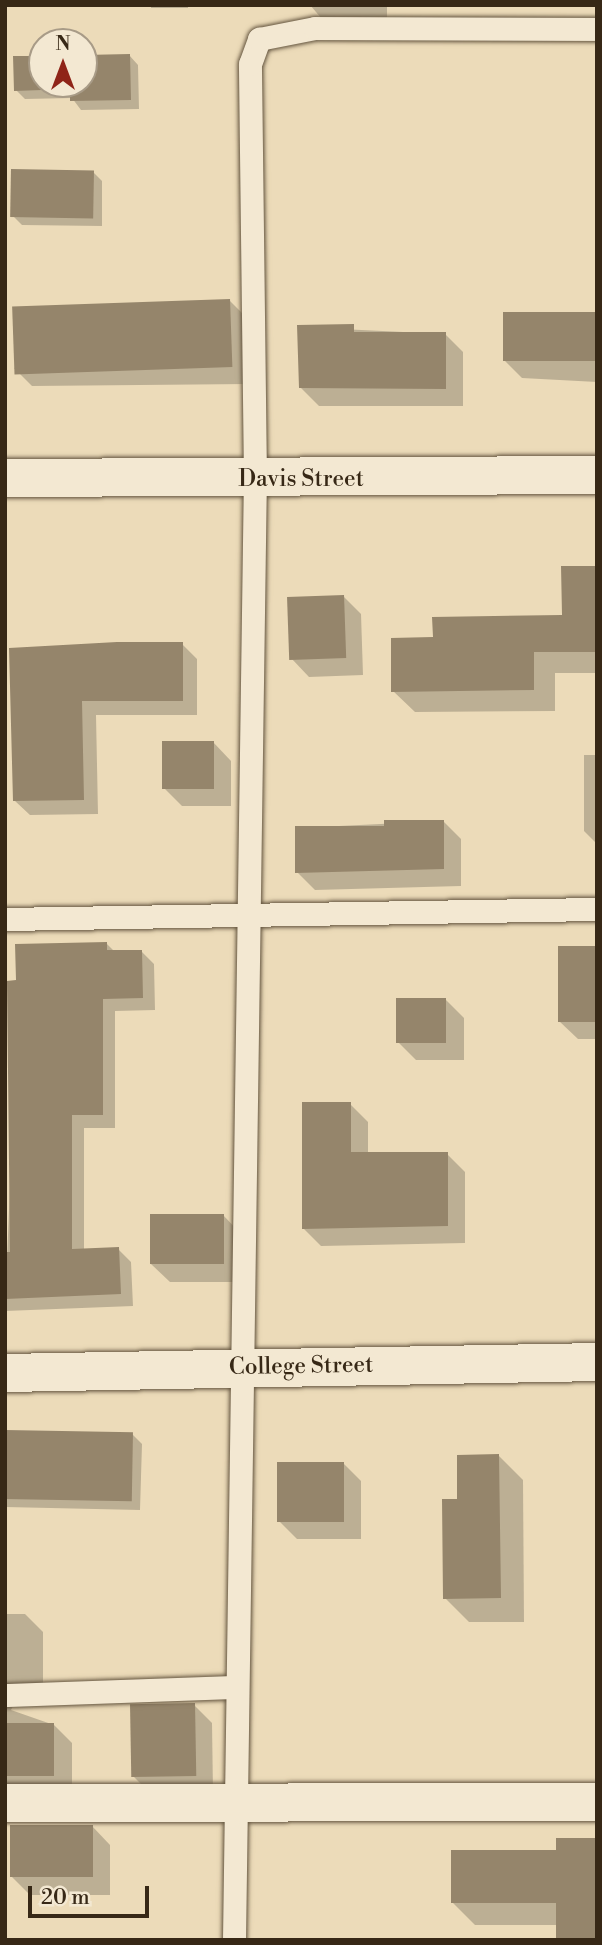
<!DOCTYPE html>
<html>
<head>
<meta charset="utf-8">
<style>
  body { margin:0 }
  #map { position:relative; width:602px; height:1945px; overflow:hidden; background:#ecdbb9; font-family:"Libre Bodoni",serif }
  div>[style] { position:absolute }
  .shadow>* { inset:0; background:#0003; transform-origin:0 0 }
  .building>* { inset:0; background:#95856b; transform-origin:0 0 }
  .roads { filter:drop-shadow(0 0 2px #64553f) drop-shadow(0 0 2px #64553f) }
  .lane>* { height:23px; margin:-11.5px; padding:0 11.5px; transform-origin:11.5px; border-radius:11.5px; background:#f3e8d2 }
  .street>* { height:38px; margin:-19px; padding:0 19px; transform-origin:19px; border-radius:19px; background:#f3e8d2 }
  .secondary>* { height:38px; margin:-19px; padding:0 19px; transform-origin:19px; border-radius:19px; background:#f3e8d2 }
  span { translate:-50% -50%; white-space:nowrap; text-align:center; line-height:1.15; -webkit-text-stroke:7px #f3e8d2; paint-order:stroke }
  .street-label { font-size:23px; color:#372816 }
  .frame { position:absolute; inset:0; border:7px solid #372816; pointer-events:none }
  .north { position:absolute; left:28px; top:28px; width:70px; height:70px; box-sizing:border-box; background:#f3e8d2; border:2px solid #a89b87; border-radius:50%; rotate:0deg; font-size:19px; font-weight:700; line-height:28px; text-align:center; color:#372816 }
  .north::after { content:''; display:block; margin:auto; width:24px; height:32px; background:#8f2418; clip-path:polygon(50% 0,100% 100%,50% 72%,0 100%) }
  .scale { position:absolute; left:28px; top:1886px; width:121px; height:32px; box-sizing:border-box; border:4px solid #372816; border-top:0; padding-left:9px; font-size:21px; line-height:24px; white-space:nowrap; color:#372816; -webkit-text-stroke:5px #f3e8d2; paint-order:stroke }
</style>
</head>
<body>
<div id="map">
  <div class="shadow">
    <i style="left:151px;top:5px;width:37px;height:3px"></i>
    <i style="clip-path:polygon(310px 5px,387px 5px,387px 26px,328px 26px)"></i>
    <i style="clip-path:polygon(129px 55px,138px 65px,139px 109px,81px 110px,72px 98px,25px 99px,16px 90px,42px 57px,42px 84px,84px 84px,84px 56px)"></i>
    <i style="clip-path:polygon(93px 172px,102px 181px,102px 226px,22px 225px,13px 216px)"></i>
    <i style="clip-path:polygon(230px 301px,248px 319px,249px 384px,32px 386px,14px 368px)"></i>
    <i style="clip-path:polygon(597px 314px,597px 382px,522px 378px,504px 360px)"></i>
    <i style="clip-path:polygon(299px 327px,445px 334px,463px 352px,463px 406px,319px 406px,301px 388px)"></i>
    <i style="clip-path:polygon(597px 567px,597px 673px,555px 673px,555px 711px,415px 712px,393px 691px,435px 639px,563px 617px)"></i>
    <i style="clip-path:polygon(343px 596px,361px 614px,363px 675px,309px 677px,291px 658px)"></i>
    <i style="clip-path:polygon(182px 644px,197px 659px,197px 715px,96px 715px,98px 814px,30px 815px,15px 801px,11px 649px)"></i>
    <i style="clip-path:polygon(213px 742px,231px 761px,231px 806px,182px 806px,164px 788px)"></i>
    <i style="clip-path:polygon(584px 755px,597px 755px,597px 844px,584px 831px)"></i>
    <i style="clip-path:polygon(443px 821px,461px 839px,461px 886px,315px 890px,297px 872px,297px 828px)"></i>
    <i style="clip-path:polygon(106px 943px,115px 952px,141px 951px,154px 964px,155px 1010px,115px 1011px,115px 1128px,84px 1128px,84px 1251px,118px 1249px,131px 1262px,133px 1306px,5px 1311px,18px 982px)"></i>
    <i style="clip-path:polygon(597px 948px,597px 1039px,578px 1039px,559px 1021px)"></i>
    <i style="clip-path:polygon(446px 1000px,464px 1018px,464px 1060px,416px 1060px,398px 1042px)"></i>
    <i style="clip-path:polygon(350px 1104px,368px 1122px,368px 1154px,447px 1154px,465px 1172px,465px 1243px,321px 1246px,303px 1228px)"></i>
    <i style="clip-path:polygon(223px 1215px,241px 1234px,241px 1282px,170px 1282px,151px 1264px)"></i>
    <i style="clip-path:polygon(5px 1432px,132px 1434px,142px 1444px,140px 1510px,5px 1507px)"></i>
    <i style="clip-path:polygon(499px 1456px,523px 1480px,524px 1622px,469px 1622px,445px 1598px,459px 1500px)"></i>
    <i style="clip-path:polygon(343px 1463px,361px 1481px,361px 1539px,297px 1539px,279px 1521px)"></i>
    <i style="clip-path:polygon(5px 1614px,25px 1614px,43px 1632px,43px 1698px,16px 1700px,11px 1710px,54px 1725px,72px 1743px,72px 1798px,5px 1788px)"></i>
    <i style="clip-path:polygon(194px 1705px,212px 1723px,213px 1793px,150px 1793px,132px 1775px)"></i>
    <i style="clip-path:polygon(92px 1826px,110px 1845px,110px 1895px,30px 1895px,12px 1877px)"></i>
    <i style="clip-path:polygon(558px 1851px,558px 1925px,475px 1925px,452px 1902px)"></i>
  </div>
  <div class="building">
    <i style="clip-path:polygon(130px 54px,131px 100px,70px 101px,70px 89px,14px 91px,13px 56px,42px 56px,42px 84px,84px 84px,84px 55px)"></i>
    <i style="left:11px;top:169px;width:83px;height:48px;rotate:1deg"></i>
    <i style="left:230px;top:299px;width:68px;height:218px;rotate:88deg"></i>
    <i style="left:503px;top:312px;width:94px;height:49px"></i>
    <i style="clip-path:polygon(354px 324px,354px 332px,446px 332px,446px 389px,299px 388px,297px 325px)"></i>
    <i style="clip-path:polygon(561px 566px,597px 566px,597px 652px,534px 652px,534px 690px,391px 692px,391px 638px,433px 637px,432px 617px,562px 615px)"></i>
    <i style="left:344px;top:595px;width:63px;height:57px;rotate:88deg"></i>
    <i style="clip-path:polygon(117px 642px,183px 642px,183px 701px,82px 701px,84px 800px,13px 801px,9px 648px)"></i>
    <i style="left:162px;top:741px;width:52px;height:48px"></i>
    <i style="clip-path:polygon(384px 820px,444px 820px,444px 869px,295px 873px,295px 826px,384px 826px)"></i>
    <i style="clip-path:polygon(107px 942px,107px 950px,142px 950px,143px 998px,103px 999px,103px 1115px,72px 1115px,72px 1249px,119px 1247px,121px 1294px,5px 1299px,5px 1252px,10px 1252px,7px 981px,16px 980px,15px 944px)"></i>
    <i style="left:558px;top:946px;width:39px;height:76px"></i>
    <i style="left:396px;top:998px;width:50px;height:45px"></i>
    <i style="clip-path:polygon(302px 1102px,351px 1102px,351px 1152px,448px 1152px,448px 1226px,302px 1229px)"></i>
    <i style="left:150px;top:1214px;width:74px;height:50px"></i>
    <i style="left:5px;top:1430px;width:128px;height:69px;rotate:1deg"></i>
    <i style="clip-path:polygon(499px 1454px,501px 1598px,443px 1599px,442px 1499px,457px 1499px,457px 1455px)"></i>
    <i style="left:277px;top:1462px;width:67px;height:60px"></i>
    <i style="left:195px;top:1703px;width:73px;height:65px;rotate:89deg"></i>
    <i style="left:5px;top:1723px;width:49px;height:53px"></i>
    <i style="left:10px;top:1825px;width:83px;height:52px"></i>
    <i style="clip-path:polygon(556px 1838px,597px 1838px,597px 1940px,556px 1940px,556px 1903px,451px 1903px,451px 1850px,556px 1850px)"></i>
  </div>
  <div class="roads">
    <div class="lane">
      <i style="left:5px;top:919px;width:592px;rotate:-0.97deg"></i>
      <i style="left:5px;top:1695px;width:231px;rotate:-2deg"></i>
      <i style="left:234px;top:1940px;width:1461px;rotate:-89.18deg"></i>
      <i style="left:255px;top:479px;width:415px;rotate:-90.7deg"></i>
      <i style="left:250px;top:64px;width:27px;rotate:-70deg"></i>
      <i style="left:259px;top:39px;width:57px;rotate:-11.1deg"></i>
      <i style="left:315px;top:28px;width:282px;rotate:0.2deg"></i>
    </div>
    <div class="street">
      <i style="left:5px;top:1373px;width:592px;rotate:-1.06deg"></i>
      <i style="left:5px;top:1803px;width:592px;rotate:-0.1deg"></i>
    </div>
    <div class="secondary">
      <i style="left:5px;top:478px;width:592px;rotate:-0.29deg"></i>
    </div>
  </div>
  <div class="street-label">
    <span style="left:301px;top:479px">Davis Street</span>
    <span style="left:301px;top:1366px;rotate:-1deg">College Street</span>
  </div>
  <div class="frame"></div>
  <div class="north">N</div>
  <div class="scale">20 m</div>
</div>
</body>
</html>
